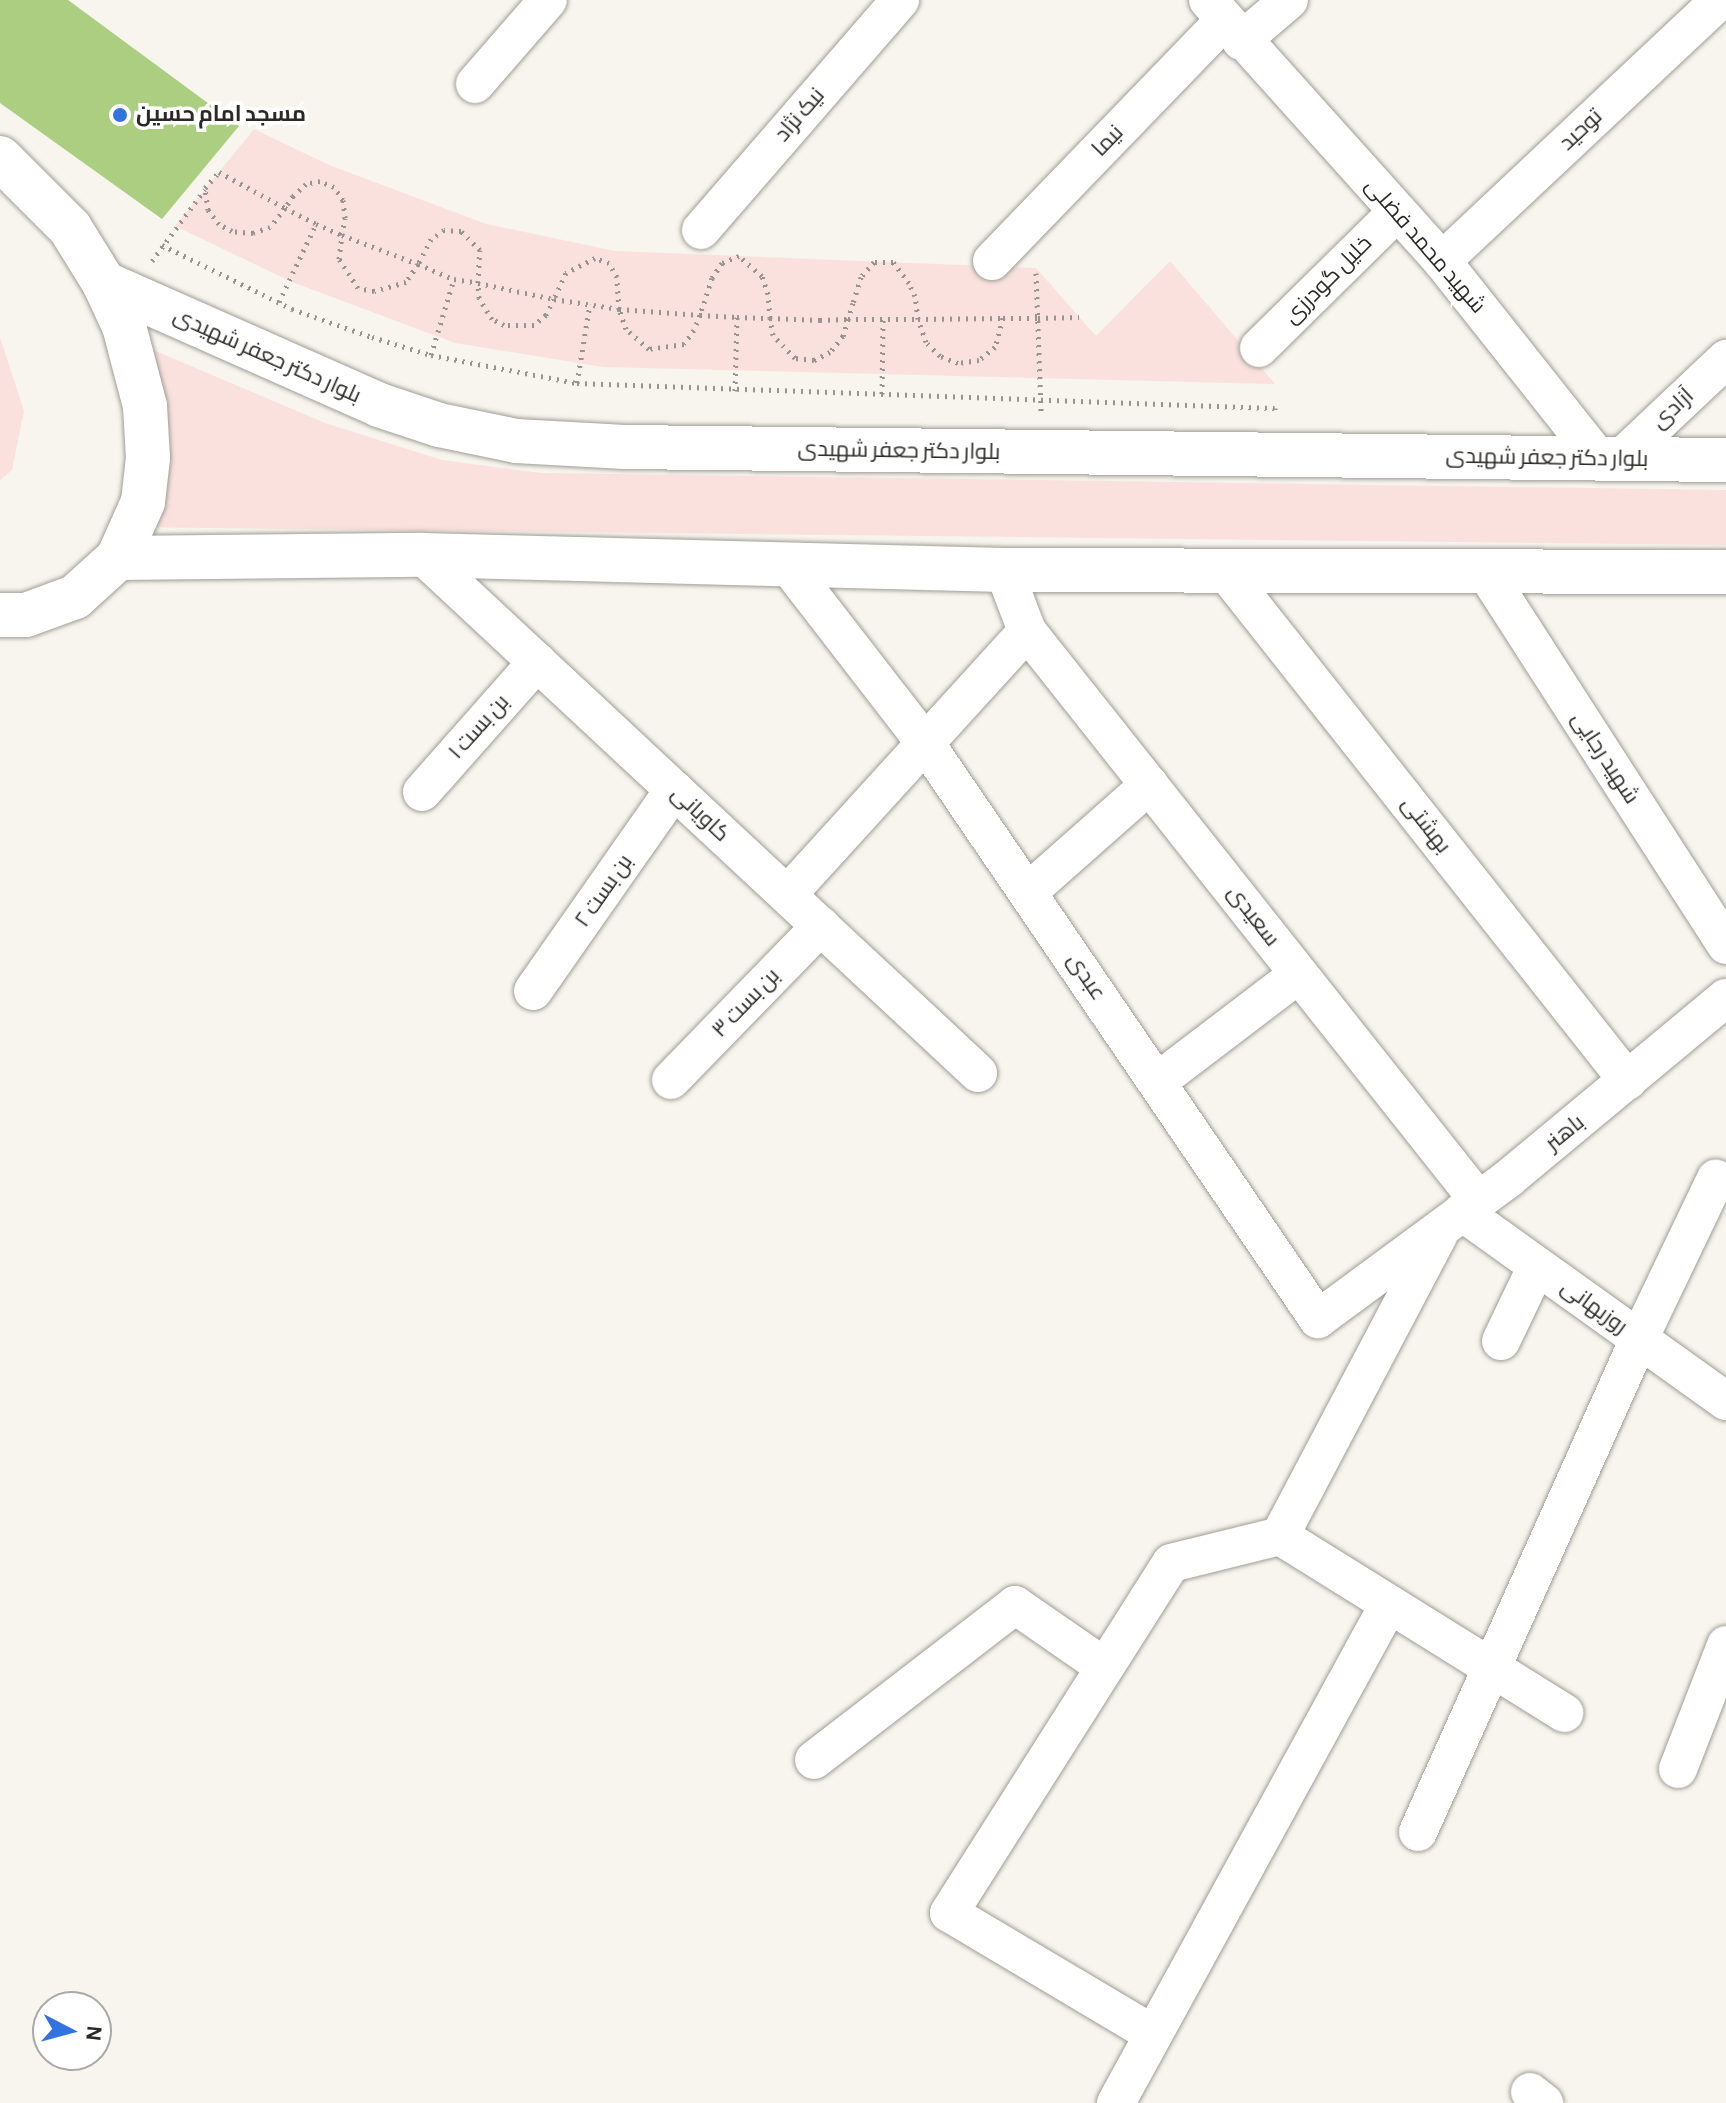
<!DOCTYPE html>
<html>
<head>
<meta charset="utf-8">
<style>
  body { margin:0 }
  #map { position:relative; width:1726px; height:2103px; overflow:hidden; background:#f7f5ed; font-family:"Alegreya Sans",Cairo,sans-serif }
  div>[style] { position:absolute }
  .green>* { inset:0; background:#fae1dd }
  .building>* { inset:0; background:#abce81 }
  .path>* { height:5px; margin-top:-2.5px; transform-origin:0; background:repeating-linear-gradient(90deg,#96948f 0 2px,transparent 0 8px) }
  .roads { filter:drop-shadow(0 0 2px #9f9e96) drop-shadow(0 0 2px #9f9e96) }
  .minor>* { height:38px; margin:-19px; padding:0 19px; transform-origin:19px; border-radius:19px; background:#fff }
  .major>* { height:44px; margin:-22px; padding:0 22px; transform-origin:22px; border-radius:22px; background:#fff }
  .dots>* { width:22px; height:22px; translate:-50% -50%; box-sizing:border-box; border:4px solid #fff; border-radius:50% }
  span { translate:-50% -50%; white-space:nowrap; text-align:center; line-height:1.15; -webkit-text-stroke:7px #fff; paint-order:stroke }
  .poi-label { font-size:22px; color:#2a2926; font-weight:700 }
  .left { translate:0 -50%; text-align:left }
  .street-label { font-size:22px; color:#2a2926 }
  .north { position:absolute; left:32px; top:1991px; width:80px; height:80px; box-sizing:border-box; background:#fff; border:2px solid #aaa9a8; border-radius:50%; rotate:96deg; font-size:22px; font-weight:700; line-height:32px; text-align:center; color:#2a2926 }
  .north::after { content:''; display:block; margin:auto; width:28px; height:36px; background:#3373e0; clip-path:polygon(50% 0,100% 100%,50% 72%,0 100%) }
</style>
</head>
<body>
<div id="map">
  <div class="green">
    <i style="clip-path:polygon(254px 129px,329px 165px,486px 224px,615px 251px,1036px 268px,1096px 336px,1170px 261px,1275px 384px,603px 367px,455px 343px,292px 282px,175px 226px)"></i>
    <i style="clip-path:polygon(0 337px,24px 411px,12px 470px,0 480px)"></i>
    <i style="clip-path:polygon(130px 340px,325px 423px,442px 460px,541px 473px,1726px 490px,1726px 545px,118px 527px,133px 478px)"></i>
  </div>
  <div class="building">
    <i style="clip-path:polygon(0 0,68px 0,239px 126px,162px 219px,0 103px)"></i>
  </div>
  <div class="path">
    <i style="left:162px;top:245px;width:145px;rotate:26.2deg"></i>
    <i style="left:292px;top:309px;width:85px;rotate:19.3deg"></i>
    <i style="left:372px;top:337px;width:62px;rotate:17deg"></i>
    <i style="left:431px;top:355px;width:149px;rotate:10.9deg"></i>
    <i style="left:577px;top:383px;width:698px;rotate:2.05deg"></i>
    <i style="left:1275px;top:408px;width:4px;rotate:90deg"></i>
    <i style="left:152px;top:261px;width:89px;rotate:-53.6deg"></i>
    <i style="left:1036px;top:273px;width:138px;rotate:87.9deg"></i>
    <i style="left:279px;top:302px;width:86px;rotate:-64.6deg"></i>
    <i style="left:1003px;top:318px;width:30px;rotate:105deg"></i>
    <i style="left:995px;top:347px;width:21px;rotate:141deg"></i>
    <i style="left:979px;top:360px;width:21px;rotate:172deg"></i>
    <i style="left:958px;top:363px;width:19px;rotate:-159deg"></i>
    <i style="left:940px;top:356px;width:20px;rotate:-135deg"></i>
    <i style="left:926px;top:342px;width:24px;rotate:-109deg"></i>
    <i style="left:918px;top:319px;width:23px;rotate:-97deg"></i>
    <i style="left:915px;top:296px;width:14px;rotate:-115deg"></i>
    <i style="left:909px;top:283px;width:26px;rotate:-127deg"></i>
    <i style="left:893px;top:262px;width:19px;rotate:180deg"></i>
    <i style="left:874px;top:262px;width:20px;rotate:131deg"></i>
    <i style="left:861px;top:277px;width:27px;rotate:107deg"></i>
    <i style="left:853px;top:303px;width:17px;rotate:107deg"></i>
    <i style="left:848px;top:319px;width:18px;rotate:106deg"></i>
    <i style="left:843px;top:336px;width:21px;rotate:129deg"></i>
    <i style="left:830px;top:352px;width:18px;rotate:153deg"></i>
    <i style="left:814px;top:360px;width:19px;rotate:-174deg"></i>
    <i style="left:795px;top:358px;width:32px;rotate:-134deg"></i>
    <i style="left:773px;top:335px;width:17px;rotate:-100deg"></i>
    <i style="left:770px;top:318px;width:24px;rotate:-95deg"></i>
    <i style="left:768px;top:294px;width:19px;rotate:-108deg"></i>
    <i style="left:762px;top:276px;width:30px;rotate:-139deg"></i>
    <i style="left:739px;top:256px;width:18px;rotate:158deg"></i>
    <i style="left:722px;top:263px;width:18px;rotate:124deg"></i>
    <i style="left:712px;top:278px;width:39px;rotate:108deg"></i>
    <i style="left:700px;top:315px;width:16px;rotate:112deg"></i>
    <i style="left:694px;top:330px;width:17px;rotate:126deg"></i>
    <i style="left:684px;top:344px;width:35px;rotate:172deg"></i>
    <i style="left:649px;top:349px;width:30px;rotate:-139deg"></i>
    <i style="left:626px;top:329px;width:21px;rotate:-109deg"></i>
    <i style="left:619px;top:309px;width:32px;rotate:-94deg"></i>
    <i style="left:617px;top:277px;width:16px;rotate:-120deg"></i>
    <i style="left:609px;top:263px;width:15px;rotate:-160deg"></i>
    <i style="left:595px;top:258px;width:33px;rotate:153deg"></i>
    <i style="left:566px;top:273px;width:29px;rotate:115deg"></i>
    <i style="left:554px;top:299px;width:18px;rotate:117deg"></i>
    <i style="left:546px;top:315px;width:16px;rotate:140deg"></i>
    <i style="left:534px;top:325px;width:30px;rotate:180deg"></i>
    <i style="left:504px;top:325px;width:13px;rotate:-153deg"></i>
    <i style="left:492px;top:319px;width:25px;rotate:-122deg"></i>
    <i style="left:479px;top:298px;width:15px;rotate:-94deg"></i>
    <i style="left:478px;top:283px;width:33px;rotate:-87deg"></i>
    <i style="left:480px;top:250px;width:27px;rotate:-135deg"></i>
    <i style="left:461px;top:231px;width:17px;rotate:-177deg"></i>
    <i style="left:444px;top:230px;width:16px;rotate:145deg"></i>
    <i style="left:431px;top:239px;width:28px;rotate:117deg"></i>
    <i style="left:418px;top:264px;width:22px;rotate:124deg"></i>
    <i style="left:406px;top:282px;width:33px;rotate:164deg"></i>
    <i style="left:374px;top:291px;width:16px;rotate:-169deg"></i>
    <i style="left:358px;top:288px;width:35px;rotate:-123deg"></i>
    <i style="left:339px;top:259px;width:24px;rotate:-83deg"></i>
    <i style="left:342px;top:235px;width:17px;rotate:-80deg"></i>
    <i style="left:345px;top:218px;width:18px;rotate:-96deg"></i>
    <i style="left:343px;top:200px;width:16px;rotate:-125deg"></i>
    <i style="left:334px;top:187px;width:15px;rotate:-157deg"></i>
    <i style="left:320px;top:181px;width:14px;rotate:168deg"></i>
    <i style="left:306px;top:184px;width:18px;rotate:137deg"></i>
    <i style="left:293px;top:196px;width:14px;rotate:124deg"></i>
    <i style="left:285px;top:208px;width:24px;rotate:128deg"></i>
    <i style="left:270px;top:227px;width:18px;rotate:161deg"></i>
    <i style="left:253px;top:233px;width:21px;rotate:-175deg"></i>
    <i style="left:232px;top:231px;width:15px;rotate:-152deg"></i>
    <i style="left:219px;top:224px;width:18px;rotate:-128deg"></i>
    <i style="left:208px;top:210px;width:22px;rotate:-98deg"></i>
    <i style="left:205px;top:188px;width:21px;rotate:-49deg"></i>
    <i style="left:219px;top:172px;width:75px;rotate:28.6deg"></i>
    <i style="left:285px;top:208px;width:35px;rotate:27deg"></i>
    <i style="left:316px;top:224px;width:28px;rotate:23deg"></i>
    <i style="left:342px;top:235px;width:81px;rotate:20.9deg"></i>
    <i style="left:418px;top:264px;width:39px;rotate:23deg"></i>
    <i style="left:454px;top:279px;width:24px;rotate:9deg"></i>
    <i style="left:478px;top:283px;width:78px;rotate:11.9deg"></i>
    <i style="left:554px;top:299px;width:66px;rotate:8.7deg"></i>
    <i style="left:619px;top:309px;width:81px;rotate:4.2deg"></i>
    <i style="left:700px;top:315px;width:37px;rotate:3deg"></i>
    <i style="left:737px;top:317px;width:33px;rotate:2deg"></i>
    <i style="left:770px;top:318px;width:50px;rotate:2.3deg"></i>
    <i style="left:820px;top:320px;width:28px;rotate:-2deg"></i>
    <i style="left:848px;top:319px;width:70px"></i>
    <i style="left:918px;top:319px;width:85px;rotate:-0.7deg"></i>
    <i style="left:1003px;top:318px;width:35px"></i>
    <i style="left:1038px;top:318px;width:41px;rotate:-1.4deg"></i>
    <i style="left:431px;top:355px;width:79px;rotate:-73.2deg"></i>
    <i style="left:577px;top:383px;width:80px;rotate:-80.7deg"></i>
    <i style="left:735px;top:391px;width:74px;rotate:-88.5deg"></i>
    <i style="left:882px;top:394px;width:75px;rotate:-89.2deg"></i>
  </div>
  <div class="roads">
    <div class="minor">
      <i style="left:1208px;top:0;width:351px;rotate:48.1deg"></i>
      <i style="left:1442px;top:261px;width:253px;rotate:51.6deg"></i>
      <i style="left:1241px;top:41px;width:63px;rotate:-40.5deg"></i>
      <i style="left:475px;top:84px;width:111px;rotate:-49deg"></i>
      <i style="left:701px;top:230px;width:304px;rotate:-49.1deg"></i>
      <i style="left:992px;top:261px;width:332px;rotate:-46deg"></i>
      <i style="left:1442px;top:261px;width:381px;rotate:-43.2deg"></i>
      <i style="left:1259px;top:348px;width:194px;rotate:-44.6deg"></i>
      <i style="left:1620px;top:459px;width:146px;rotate:-43.3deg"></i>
      <i style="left:422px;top:555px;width:760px;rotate:42.97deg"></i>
      <i style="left:786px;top:563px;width:229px;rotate:52.3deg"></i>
      <i style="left:926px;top:744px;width:696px;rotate:55.72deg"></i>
      <i style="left:1318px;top:1319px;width:237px;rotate:-36.4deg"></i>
      <i style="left:1509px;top:1178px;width:282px;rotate:-39.7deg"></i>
      <i style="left:1224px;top:570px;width:651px;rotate:51.67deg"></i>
      <i style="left:1485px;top:571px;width:445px;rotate:57.2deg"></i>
      <i style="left:1027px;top:631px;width:727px;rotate:51.59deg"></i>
      <i style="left:422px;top:792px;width:174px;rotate:-48.5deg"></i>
      <i style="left:1028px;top:892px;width:162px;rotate:-41.5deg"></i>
      <i style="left:787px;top:895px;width:357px;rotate:-47.7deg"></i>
      <i style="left:1027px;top:631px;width:65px;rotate:-110.7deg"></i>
      <i style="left:533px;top:991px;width:246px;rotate:-55deg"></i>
      <i style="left:671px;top:1080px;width:215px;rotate:-45.8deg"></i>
      <i style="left:1157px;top:1082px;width:178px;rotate:-37.3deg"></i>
      <i style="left:1462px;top:1212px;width:325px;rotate:35.6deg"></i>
      <i style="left:1438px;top:1236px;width:339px;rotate:117.8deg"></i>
      <i style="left:1280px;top:1536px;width:335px;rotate:31.9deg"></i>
      <i style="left:1501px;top:1341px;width:83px;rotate:-64.4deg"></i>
      <i style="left:814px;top:1760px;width:254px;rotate:-37.6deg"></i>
      <i style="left:1015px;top:1605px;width:107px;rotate:34.7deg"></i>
      <i style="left:1678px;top:1769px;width:133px;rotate:-68.8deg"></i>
      <i style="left:1418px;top:1832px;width:540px;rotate:-65.85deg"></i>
      <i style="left:1639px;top:1339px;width:178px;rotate:-64.4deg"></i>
      <i style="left:1153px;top:2034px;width:237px;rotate:-149.3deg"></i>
      <i style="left:949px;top:1913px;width:414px;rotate:-57.6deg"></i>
      <i style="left:1171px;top:1563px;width:112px;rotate:-13.9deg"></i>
      <i style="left:1530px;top:2092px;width:18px;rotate:38deg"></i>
      <i style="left:1116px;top:2103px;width:569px;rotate:-61.32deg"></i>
    </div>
    <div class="major">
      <i style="left:0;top:158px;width:99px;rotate:45deg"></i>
      <i style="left:70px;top:228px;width:65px;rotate:58.3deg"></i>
      <i style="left:104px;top:283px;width:47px;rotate:65.1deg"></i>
      <i style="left:124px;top:326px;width:83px;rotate:75.3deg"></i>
      <i style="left:145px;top:406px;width:52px;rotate:86.7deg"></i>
      <i style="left:148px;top:458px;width:44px;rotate:96.5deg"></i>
      <i style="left:143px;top:502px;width:61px;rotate:114.1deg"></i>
      <i style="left:118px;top:558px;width:58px;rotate:137.8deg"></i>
      <i style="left:75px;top:597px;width:52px;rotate:159.8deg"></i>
      <i style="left:26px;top:615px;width:26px;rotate:180deg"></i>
      <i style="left:104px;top:283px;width:301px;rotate:23.9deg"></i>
      <i style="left:379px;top:405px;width:63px;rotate:18.4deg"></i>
      <i style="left:439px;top:425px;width:79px;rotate:11.7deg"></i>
      <i style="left:516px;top:441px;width:109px;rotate:3.2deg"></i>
      <i style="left:625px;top:447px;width:1101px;rotate:0.68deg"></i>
      <i style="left:118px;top:558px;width:304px;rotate:-0.6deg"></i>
      <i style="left:422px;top:555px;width:582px;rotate:1.48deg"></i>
      <i style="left:1004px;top:570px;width:722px;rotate:0.16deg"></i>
    </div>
  </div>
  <div class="dots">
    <i style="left:120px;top:115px;background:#3373e0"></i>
  </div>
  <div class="poi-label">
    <span class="left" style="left:136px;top:115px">مسجد امام حسین</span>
  </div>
  <div class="street-label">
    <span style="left:800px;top:115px;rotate:-49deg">نیک نژاد</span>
    <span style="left:1581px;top:130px;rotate:-43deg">توحید</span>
    <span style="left:1108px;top:141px;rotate:-46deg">نیما</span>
    <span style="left:1425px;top:246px;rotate:49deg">شهید محمد فضلی</span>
    <span style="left:1328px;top:280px;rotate:-45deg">خلیل گودرزی</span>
    <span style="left:267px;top:356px;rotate:24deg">بلوار دکتر جعفر شهیدی</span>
    <span style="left:1673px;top:409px;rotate:-43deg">آزادی</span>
    <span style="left:899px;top:451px;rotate:1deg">بلوار دکتر جعفر شهیدی</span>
    <span style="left:1547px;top:458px;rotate:1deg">بلوار دکتر جعفر شهیدی</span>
    <span style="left:479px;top:727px;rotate:-48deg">بن بست ۱</span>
    <span style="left:1605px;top:758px;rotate:57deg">شهید رجایی</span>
    <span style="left:700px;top:814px;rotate:43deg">کاویانی</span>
    <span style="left:1426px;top:825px;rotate:52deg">بهشتی</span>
    <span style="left:604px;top:891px;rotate:-55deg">بن بست ۲</span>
    <span style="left:1253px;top:916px;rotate:52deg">سعیدی</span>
    <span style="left:1086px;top:977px;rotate:56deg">عبدی</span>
    <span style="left:746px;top:1003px;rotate:-46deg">بن بست ۳</span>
    <span style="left:1565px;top:1133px;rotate:-39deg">باهنر</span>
    <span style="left:1594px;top:1307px;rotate:36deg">روزبهانی</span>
  </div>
  <div class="north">N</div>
</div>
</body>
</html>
